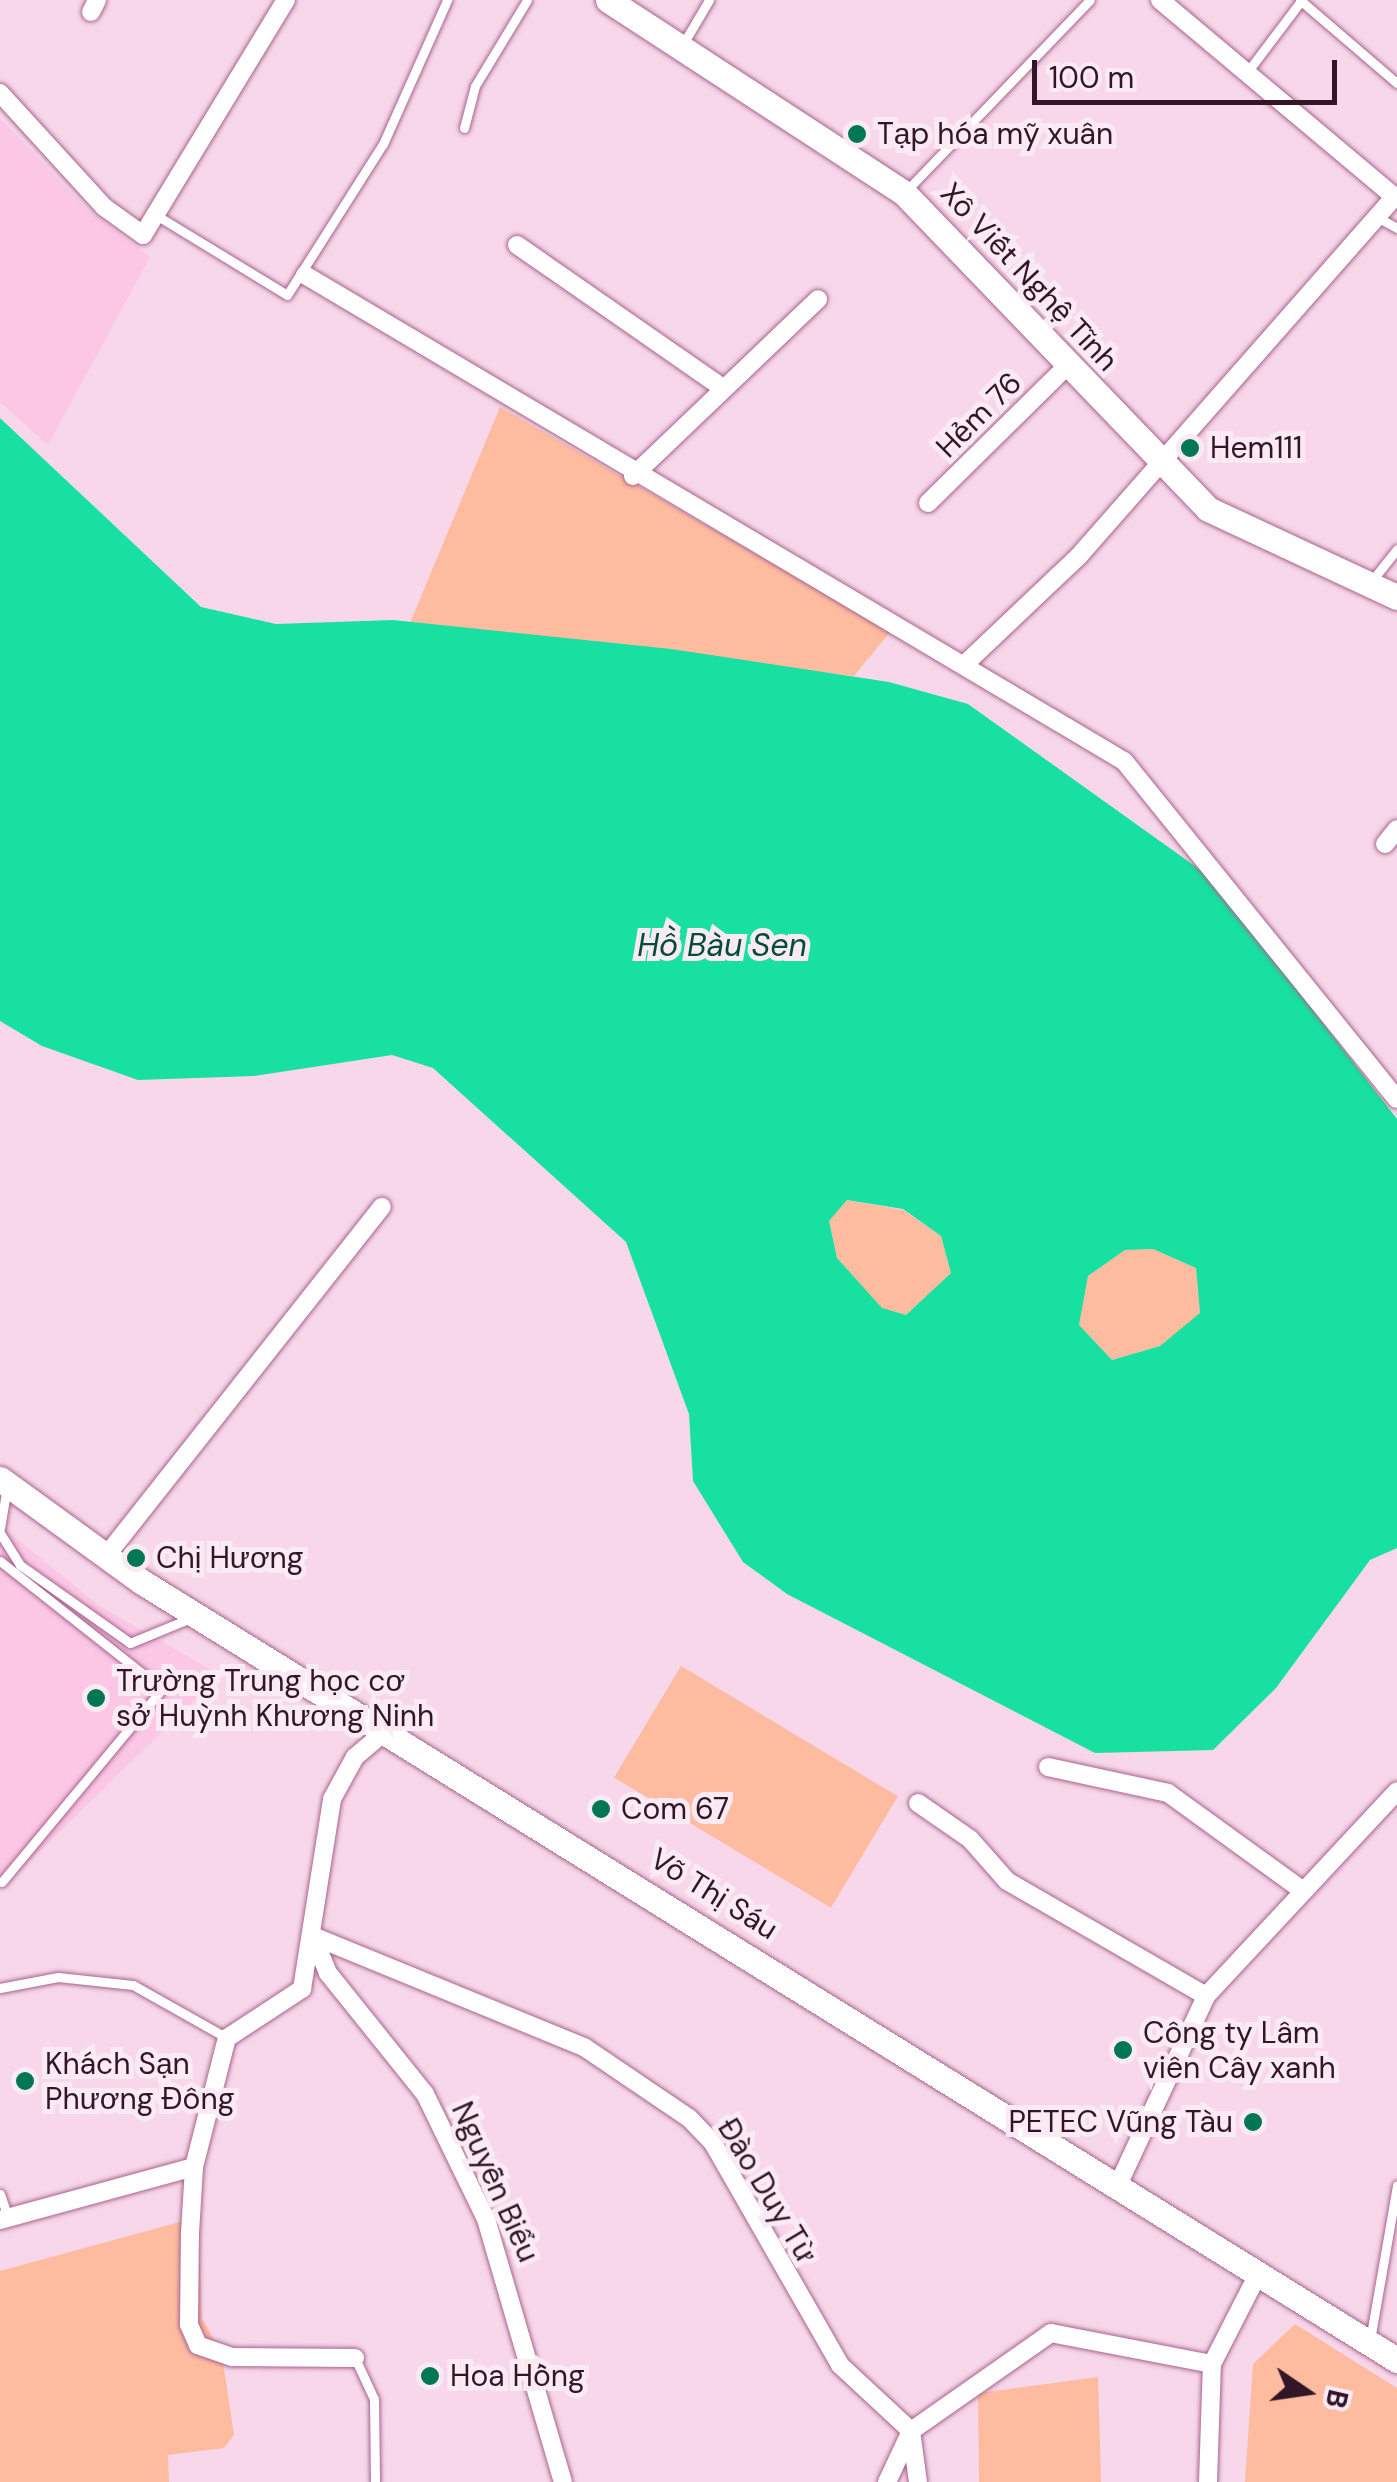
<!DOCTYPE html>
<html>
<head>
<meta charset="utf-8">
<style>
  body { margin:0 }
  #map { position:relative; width:1397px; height:2482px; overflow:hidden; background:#f7d7e9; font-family:"DM Sans",sans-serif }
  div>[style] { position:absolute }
  .built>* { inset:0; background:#fbc7e5 }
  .green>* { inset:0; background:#fdbca0; transform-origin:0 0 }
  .water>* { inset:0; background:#17e0a0 }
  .roads { filter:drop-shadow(0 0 2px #a9638e) drop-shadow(0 0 2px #a9638e) }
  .lane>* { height:9px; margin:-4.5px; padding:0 4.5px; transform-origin:4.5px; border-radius:4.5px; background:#fff }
  .street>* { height:18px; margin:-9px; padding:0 9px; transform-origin:9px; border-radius:9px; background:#fff }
  .secondary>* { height:25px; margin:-12.5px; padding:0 12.5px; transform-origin:12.5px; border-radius:12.5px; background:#fff }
  .dots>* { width:28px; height:28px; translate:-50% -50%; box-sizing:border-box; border:5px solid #faeaf3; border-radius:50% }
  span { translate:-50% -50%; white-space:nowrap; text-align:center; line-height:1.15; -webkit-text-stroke:10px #faeaf3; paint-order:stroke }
  .poi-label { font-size:30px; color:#321627 }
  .left { translate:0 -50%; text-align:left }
  .right { translate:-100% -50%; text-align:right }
  .street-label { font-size:30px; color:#321627 }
  .water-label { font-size:32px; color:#004d34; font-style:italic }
  .north { position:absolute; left:1257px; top:2342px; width:100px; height:100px; -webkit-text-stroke:8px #faeaf3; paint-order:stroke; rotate:103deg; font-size:28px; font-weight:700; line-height:40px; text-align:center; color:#321627 }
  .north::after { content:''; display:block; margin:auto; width:35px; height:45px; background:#321627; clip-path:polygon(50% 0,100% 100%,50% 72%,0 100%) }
  .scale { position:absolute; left:1032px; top:60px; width:305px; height:45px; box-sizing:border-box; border:5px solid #321627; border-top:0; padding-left:12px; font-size:30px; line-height:35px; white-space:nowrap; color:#321627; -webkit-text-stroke:8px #faeaf3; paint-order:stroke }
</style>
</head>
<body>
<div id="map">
  <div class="built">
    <i style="clip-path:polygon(0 118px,87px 209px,150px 257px,48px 445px,0 402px)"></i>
    <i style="clip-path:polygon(0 1525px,98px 1605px,220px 1675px,0 1890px)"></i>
  </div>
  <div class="green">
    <i style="clip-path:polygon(500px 407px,891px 631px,854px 676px,410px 623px)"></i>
    <i style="clip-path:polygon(847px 1200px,903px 1210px,941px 1236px,951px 1273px,906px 1315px,882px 1309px,837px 1258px,829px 1221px)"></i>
    <i style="clip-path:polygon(1153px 1249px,1196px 1268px,1200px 1314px,1160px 1346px,1112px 1360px,1079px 1325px,1088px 1276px,1125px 1250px)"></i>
    <i style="left:681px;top:1666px;width:253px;height:130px;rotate:31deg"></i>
    <i style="clip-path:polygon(198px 2217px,202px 2318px,222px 2355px,234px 2435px,224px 2448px,168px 2455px,169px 2482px,0 2482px,0 2271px)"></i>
    <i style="clip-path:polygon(1295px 2324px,1397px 2388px,1397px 2482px,1245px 2482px,1253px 2364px)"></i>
    <i style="clip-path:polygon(1098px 2377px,1101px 2482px,979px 2482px,978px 2393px)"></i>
  </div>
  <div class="water">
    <i style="clip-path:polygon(evenodd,0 418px,201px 607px,276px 624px,393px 620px,671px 649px,889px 682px,968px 704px,1199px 869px,1235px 909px,1397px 1119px,1397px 1548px,1370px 1560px,1276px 1688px,1213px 1750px,1095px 1753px,787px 1594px,743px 1562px,693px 1481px,689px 1414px,626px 1242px,433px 1068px,392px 1055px,254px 1076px,138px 1080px,42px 1046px,0 1021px,0 418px,847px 1200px,903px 1209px,941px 1236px,951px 1273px,906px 1315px,882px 1308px,837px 1258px,829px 1221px,847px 1200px,0 418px,1153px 1249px,1196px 1268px,1200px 1313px,1160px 1346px,1112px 1360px,1079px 1325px,1088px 1276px,1125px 1250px,1153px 1249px)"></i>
  </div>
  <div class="roads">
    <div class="lane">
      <i style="left:1300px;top:0;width:128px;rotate:40.6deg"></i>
      <i style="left:683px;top:44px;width:51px;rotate:-59.4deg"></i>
      <i style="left:1245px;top:75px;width:93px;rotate:-52.9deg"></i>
      <i style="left:464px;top:128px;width:43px;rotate:-75.3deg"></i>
      <i style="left:475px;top:86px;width:100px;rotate:-58.8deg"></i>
      <i style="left:906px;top:191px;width:265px;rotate:-46.1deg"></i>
      <i style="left:156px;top:215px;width:153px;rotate:31.4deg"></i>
      <i style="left:287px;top:295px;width:179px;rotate:-57.6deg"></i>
      <i style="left:383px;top:144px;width:158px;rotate:-66deg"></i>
      <i style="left:1377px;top:217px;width:23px;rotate:29deg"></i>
      <i style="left:1370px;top:583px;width:43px;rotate:-51.5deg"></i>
      <i style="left:0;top:1528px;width:42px;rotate:-80.3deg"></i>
      <i style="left:0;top:1533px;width:38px;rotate:58deg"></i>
      <i style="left:20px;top:1565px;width:135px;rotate:35.3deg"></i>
      <i style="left:130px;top:1643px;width:68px;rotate:-22.4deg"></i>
      <i style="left:0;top:1561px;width:206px;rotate:38.3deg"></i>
      <i style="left:162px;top:1689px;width:251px;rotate:129.7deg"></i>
      <i style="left:0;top:1988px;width:59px;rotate:-10.7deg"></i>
      <i style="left:58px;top:1977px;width:75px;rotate:6.1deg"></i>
      <i style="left:133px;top:1985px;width:108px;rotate:29.4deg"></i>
      <i style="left:0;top:2194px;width:24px;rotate:71deg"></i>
      <i style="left:1370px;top:2340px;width:157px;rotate:-80.1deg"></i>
      <i style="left:355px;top:2358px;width:45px;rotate:65.1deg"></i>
      <i style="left:374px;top:2399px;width:83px;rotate:89.3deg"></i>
    </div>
    <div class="street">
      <i style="left:1160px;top:0;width:309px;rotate:40deg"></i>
      <i style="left:91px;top:12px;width:13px;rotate:-63deg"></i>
      <i style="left:0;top:93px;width:154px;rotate:47.6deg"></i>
      <i style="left:104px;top:207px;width:48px;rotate:35.7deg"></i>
      <i style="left:143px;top:235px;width:275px;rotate:-58.7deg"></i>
      <i style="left:517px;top:245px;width:251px;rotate:34.8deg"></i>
      <i style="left:305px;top:275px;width:952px;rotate:30.69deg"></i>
      <i style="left:1124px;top:761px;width:434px;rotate:51.1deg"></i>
      <i style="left:633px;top:476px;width:256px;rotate:-43.7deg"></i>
      <i style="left:928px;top:503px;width:197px;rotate:-44.6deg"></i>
      <i style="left:964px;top:665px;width:157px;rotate:-43.5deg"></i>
      <i style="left:1078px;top:557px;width:475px;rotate:-48.7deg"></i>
      <i style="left:1385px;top:844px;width:19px;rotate:-51deg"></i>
      <i style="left:106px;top:1556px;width:445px;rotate:-51.7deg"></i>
      <i style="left:1048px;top:1767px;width:123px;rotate:12.2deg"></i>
      <i style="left:1168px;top:1793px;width:160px;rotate:35.9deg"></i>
      <i style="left:918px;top:1803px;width:63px;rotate:34.7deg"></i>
      <i style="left:970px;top:1839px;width:56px;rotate:48.6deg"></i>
      <i style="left:1007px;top:1881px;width:230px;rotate:30deg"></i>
      <i style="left:313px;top:1936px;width:293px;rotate:22.3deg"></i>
      <i style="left:584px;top:2047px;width:127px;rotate:34.1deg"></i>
      <i style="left:689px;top:2118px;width:35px;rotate:46deg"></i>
      <i style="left:713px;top:2143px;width:256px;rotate:60.2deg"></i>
      <i style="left:840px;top:2365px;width:97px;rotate:42.9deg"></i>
      <i style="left:911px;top:2431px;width:51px;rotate:82.2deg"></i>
      <i style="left:315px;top:1941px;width:35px;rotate:68deg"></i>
      <i style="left:328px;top:1973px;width:155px;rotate:51.3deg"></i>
      <i style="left:425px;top:2094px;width:139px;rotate:64deg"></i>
      <i style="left:486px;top:2219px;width:274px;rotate:73.7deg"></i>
      <i style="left:1118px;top:2185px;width:208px;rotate:-65deg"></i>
      <i style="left:1206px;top:1996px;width:280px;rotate:-47deg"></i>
      <i style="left:0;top:2220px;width:201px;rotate:-15.3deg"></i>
      <i style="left:355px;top:2358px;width:123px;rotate:-179.5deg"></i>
      <i style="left:232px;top:2357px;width:36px;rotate:-161deg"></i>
      <i style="left:198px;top:2345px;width:22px;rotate:-114deg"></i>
      <i style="left:189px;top:2325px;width:92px;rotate:-89.4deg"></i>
      <i style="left:190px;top:2233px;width:66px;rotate:-86.5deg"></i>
      <i style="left:194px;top:2167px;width:133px;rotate:-75.7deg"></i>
      <i style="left:227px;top:2038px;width:90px;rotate:-33.2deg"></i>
      <i style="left:302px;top:1989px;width:192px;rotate:-81deg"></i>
      <i style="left:332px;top:1799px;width:48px;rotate:-61.3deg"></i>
      <i style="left:355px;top:1757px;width:43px;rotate:-40.3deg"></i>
      <i style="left:887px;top:2482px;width:56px;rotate:-64.8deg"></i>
      <i style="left:911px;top:2431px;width:171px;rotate:-35deg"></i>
      <i style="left:1051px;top:2333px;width:164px;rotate:10.9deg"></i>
      <i style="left:1208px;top:2482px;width:118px;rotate:-88.1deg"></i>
      <i style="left:1212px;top:2364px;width:97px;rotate:-62.9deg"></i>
    </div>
    <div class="secondary">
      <i style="left:608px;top:0;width:353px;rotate:33.1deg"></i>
      <i style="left:904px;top:193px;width:438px;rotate:46.1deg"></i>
      <i style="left:1208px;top:509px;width:208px;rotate:25deg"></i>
      <i style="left:0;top:1479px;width:175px;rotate:36deg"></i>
      <i style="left:142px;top:1582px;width:1477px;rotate:31.8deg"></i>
    </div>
  </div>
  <div class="dots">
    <i style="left:857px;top:134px;background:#007652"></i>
    <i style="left:1190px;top:448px;background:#007652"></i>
    <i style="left:136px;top:1558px;background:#007652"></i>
    <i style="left:96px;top:1698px;background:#007652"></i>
    <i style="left:601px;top:1809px;background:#007652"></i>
    <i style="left:1123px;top:2050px;background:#007652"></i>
    <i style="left:25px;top:2081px;background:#007652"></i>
    <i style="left:1253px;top:2122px;background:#007652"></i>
    <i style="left:430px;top:2376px;background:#007652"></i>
  </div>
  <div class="poi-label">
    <span class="left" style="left:877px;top:134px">Tạp hóa mỹ xuân</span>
    <span class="left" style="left:1210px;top:448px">Hem111</span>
    <span class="left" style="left:156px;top:1558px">Chị Hương</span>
    <span class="left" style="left:116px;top:1698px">Trường Trung học cơ<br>sở Huỳnh Khương Ninh</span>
    <span class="left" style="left:621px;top:1809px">Com 67</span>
    <span class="left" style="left:1143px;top:2050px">Công ty Lâm<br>viên Cây xanh</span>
    <span class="left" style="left:45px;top:2081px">Khách Sạn<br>Phương Đông</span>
    <span class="right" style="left:1233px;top:2122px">PETEC Vũng Tàu</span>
    <span class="left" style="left:450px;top:2376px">Hoa Hồng</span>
  </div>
  <div class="street-label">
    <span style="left:1029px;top:277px;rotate:47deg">Xô Viết Nghệ Tĩnh</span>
    <span style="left:979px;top:415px;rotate:-45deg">Hẻm 76</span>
    <span style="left:714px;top:1894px;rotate:32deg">Võ Thị Sáu</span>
    <span style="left:495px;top:2182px;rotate:66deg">Nguyễn Biểu</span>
    <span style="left:767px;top:2191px;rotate:59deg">Đào Duy Từ</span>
  </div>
  <div class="water-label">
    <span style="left:722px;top:945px">Hồ Bàu Sen</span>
  </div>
  <div class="north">B</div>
  <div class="scale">100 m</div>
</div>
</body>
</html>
